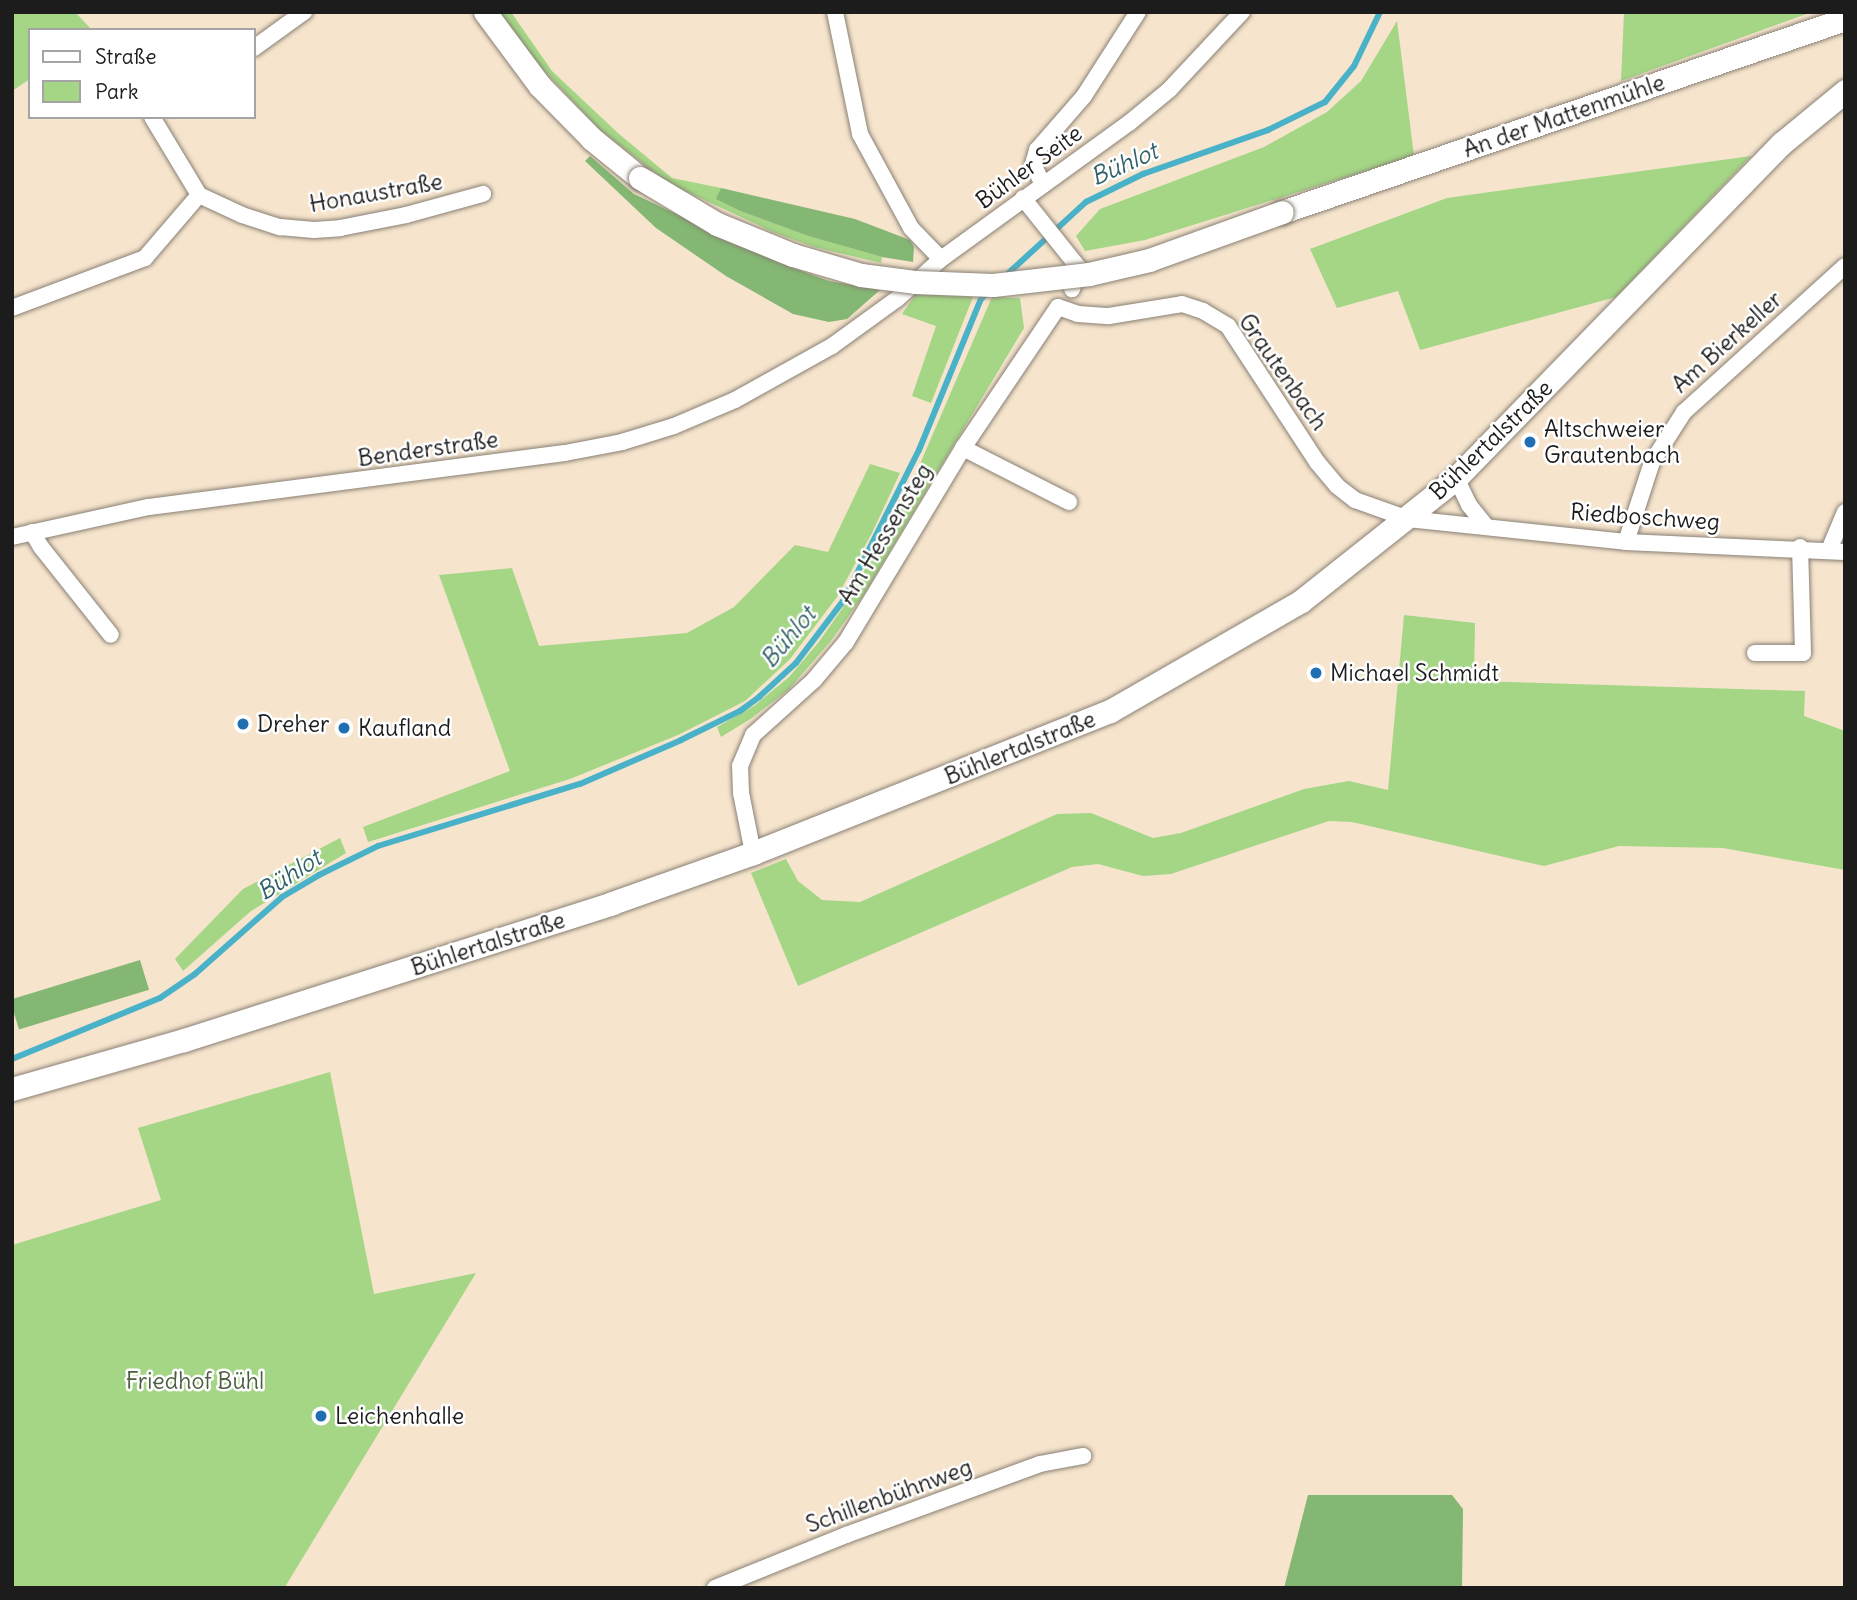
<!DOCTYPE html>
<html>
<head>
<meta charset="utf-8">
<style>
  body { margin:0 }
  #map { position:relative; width:1857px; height:1600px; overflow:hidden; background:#f6e4cd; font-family:Delius,sans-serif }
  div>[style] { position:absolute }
  .green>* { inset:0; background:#a4d686 }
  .forest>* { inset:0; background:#83b773; transform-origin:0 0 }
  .stream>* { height:6px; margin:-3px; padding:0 3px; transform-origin:3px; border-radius:3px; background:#49b2c8 }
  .roads { filter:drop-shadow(0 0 2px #898074) drop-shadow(0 0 2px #898074) }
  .street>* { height:16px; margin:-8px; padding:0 8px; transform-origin:8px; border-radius:8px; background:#fff }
  .secondary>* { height:23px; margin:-11.5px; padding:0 11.5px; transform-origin:11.5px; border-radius:11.5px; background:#fff }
  .bridges { filter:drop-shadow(0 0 2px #898074) drop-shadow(0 0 2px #898074) }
  .secondary-bridge>* { height:23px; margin:-11.5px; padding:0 11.5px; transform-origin:11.5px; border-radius:11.5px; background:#fff }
  .dots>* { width:19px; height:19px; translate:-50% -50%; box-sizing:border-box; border:4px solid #fff; border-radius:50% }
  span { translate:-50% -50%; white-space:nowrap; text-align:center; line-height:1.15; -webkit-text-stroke:5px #fff; paint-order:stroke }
  .street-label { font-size:23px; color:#1c1c1c }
  .poi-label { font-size:23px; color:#1c1c1c }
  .left { translate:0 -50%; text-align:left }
  .park-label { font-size:23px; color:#4c5d41 }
  .water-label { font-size:24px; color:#306069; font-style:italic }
  .frame { position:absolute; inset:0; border:14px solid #1c1c1c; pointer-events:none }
  .legend { position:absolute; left:28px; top:28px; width:228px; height:91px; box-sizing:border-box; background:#fff; border:2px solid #a4a4a4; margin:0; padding:9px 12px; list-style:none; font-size:21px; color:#1c1c1c }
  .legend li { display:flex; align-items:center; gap:14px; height:35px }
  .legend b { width:35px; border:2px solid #a4a4a4 }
</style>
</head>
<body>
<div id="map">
  <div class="green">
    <i style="clip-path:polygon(12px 12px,75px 12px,92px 30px,30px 30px,30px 79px,12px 91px)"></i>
    <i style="clip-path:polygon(499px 12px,511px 12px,552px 71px,619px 134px,672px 178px,721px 188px,717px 199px,740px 211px,808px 236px,882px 257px,881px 263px,814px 247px,775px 233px,670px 184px,600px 130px,533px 59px)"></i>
    <i style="clip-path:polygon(1624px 12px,1812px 12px,1621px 81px)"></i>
    <i style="clip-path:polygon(1397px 21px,1414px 156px,1145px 240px,1085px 251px,1076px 236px,1100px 209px,1264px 147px,1327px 112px,1361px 81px)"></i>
    <i style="clip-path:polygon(1751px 156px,1616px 297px,1420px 350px,1398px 291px,1337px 308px,1310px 249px,1447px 198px)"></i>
    <i style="clip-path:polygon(916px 294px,973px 297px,931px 403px,912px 396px,936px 326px,902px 314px)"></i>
    <i style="clip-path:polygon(992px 297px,1020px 298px,1024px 328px,863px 596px,830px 642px,789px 689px,752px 718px,721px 737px,717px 727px,754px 706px,789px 677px,818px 643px,842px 609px,904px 501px)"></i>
    <i style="clip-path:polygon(870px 464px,900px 473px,872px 533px,837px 597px,790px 659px,745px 701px,678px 735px,570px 779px,368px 842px,363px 827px,510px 771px,439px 575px,512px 568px,539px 646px,687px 633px,734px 607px,795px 545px,828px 552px)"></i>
    <i style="clip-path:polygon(1404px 615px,1475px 623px,1474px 681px,1805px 691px,1804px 716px,1845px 731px,1845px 870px,1723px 848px,1619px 846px,1544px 866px,1352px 822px,1329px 821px,1171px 874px,1143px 876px,1098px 864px,1072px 867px,798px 986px,751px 873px,786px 859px,798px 881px,822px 900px,860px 902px,1057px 814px,1091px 813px,1153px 838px,1181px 833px,1304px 789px,1349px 781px,1388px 790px)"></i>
    <i style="clip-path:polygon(340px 838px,346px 853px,251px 911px,183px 971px,175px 959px,243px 889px)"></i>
    <i style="clip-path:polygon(330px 1072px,374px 1294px,476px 1273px,285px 1587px,12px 1588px,12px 1245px,161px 1200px,138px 1128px)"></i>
  </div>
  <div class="forest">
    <i style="clip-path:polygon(590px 156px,634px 194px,777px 262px,829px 281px,880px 290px,847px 319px,829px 322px,793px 314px,726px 276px,656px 228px,585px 161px)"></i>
    <i style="clip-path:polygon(721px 188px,855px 219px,910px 240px,914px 247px,913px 262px,882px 257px,808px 236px,740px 211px,716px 199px)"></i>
    <i style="left:140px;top:960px;width:31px;height:136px;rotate:73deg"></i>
    <i style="clip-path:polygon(1308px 1495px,1452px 1495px,1463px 1509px,1462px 1588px,1284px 1588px)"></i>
  </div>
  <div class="stream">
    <i style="left:1003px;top:278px;width:113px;rotate:-42.5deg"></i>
    <i style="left:1086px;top:202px;width:64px;rotate:-26.2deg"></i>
    <i style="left:1143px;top:174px;width:133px;rotate:-19.4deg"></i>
    <i style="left:1268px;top:130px;width:64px;rotate:-26.2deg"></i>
    <i style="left:1325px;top:102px;width:46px;rotate:-51.1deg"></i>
    <i style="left:1354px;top:66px;width:60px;rotate:-64.3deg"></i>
    <i style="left:12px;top:1059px;width:160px;rotate:-22.4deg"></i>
    <i style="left:160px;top:998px;width:42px;rotate:-34.4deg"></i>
    <i style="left:195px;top:974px;width:116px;rotate:-41.5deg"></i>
    <i style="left:282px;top:897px;width:43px;rotate:-30.7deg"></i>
    <i style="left:319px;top:875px;width:66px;rotate:-26.2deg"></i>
    <i style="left:378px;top:846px;width:211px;rotate:-17.1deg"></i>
    <i style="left:580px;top:784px;width:110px;rotate:-23.5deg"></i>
    <i style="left:681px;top:740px;width:66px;rotate:-26.2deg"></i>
    <i style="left:740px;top:711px;width:24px;rotate:-36deg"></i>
    <i style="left:759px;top:697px;width:50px;rotate:-42.6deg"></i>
    <i style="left:796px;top:663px;width:78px;rotate:-52.8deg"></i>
    <i style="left:843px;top:601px;width:169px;rotate:-63.3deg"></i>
    <i style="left:919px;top:450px;width:163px;rotate:-67.7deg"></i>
    <i style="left:981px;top:299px;width:13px;rotate:-45deg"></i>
  </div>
  <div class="roads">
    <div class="street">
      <i style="left:835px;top:12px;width:125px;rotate:78.4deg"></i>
      <i style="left:860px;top:134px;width:107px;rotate:61.5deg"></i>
      <i style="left:911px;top:228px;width:43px;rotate:45.9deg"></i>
      <i style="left:254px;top:48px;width:62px;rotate:-35.8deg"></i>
      <i style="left:152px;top:117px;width:91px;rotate:58.9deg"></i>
      <i style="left:199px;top:195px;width:47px;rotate:24.9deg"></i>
      <i style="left:242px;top:215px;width:40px;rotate:18deg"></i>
      <i style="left:280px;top:227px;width:34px;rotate:5deg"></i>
      <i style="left:314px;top:230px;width:26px;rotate:-4deg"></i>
      <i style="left:340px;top:228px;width:67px;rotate:-11.1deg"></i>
      <i style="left:406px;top:215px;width:80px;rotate:-15.3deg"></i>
      <i style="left:1043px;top:185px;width:23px;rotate:-115deg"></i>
      <i style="left:1033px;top:164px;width:15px;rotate:-74deg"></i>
      <i style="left:1037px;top:150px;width:72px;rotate:-49deg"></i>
      <i style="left:1084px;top:96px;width:100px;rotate:-57.3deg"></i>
      <i style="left:1023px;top:198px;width:88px;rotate:51.4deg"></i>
      <i style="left:1078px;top:267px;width:23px;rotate:105deg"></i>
      <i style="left:12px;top:308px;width:142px;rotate:-20.6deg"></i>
      <i style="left:145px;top:258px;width:83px;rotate:-49.4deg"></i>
      <i style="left:963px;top:448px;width:119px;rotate:27deg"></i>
      <i style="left:1456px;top:478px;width:30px;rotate:64deg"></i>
      <i style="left:1469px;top:505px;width:28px;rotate:51deg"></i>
      <i style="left:32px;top:532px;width:17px;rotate:59deg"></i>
      <i style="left:41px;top:547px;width:112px;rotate:51.5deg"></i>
      <i style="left:12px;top:537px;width:140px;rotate:-12.4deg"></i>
      <i style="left:149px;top:507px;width:419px;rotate:-7.4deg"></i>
      <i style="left:565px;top:453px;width:58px;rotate:-10.9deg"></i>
      <i style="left:622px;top:442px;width:54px;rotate:-17.1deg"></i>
      <i style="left:674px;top:426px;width:66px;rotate:-23.1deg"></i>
      <i style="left:735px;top:400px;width:111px;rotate:-29.1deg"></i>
      <i style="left:832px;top:346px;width:80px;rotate:-35.9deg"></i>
      <i style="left:897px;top:299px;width:59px;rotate:-42.3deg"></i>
      <i style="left:941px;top:259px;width:232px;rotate:-35.9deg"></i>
      <i style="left:1129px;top:123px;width:52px;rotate:-39.5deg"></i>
      <i style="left:1169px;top:90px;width:107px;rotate:-46.9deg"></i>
      <i style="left:1626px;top:542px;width:84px;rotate:-72deg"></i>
      <i style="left:1652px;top:462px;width:59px;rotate:-57.4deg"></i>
      <i style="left:1684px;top:412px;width:217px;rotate:-42.2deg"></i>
      <i style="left:1829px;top:550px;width:41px;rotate:-67.2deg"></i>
      <i style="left:1755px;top:653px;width:48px"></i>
      <i style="left:1803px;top:653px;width:106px;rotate:-91.6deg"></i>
      <i style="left:753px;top:853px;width:61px;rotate:-101.3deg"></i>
      <i style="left:741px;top:793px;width:27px;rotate:-92deg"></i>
      <i style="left:740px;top:766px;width:34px;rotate:-67deg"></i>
      <i style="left:753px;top:735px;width:82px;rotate:-42deg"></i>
      <i style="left:814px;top:680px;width:50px;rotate:-49.9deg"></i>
      <i style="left:846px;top:642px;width:227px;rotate:-58.9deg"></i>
      <i style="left:963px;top:448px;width:170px;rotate:-56deg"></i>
      <i style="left:1058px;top:307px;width:21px;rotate:19deg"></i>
      <i style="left:1078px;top:314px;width:31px;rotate:4deg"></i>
      <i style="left:1109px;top:316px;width:74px;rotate:-9.3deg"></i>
      <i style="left:1182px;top:304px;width:22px;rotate:18deg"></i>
      <i style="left:1203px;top:311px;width:29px;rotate:31deg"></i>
      <i style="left:1228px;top:326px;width:163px;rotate:56.8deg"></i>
      <i style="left:1317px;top:462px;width:31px;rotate:50deg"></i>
      <i style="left:1337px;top:486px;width:23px;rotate:38deg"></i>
      <i style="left:1355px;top:500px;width:56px;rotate:19.7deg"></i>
      <i style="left:1408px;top:519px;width:219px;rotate:6deg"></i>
      <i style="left:1626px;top:542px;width:219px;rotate:2.6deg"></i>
      <i style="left:715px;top:1588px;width:141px;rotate:-22deg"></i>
      <i style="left:846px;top:1535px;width:207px;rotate:-20.1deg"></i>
      <i style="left:1040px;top:1464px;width:44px;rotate:-10.5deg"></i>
    </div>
    <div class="secondary">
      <i style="left:485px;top:12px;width:92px;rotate:53.4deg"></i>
      <i style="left:540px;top:86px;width:74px;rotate:45.5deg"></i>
      <i style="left:592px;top:139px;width:62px;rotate:39.1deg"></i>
      <i style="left:1282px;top:212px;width:595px;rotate:-18.92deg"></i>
      <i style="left:12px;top:1089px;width:179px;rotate:-15.9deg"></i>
      <i style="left:184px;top:1040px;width:449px;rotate:-17.7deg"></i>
      <i style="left:612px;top:903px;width:150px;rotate:-19.5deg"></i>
      <i style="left:753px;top:853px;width:384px;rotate:-21.7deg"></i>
      <i style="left:1110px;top:711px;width:220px;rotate:-29.9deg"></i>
      <i style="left:1301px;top:601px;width:198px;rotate:-38.4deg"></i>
      <i style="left:1456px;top:478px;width:467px;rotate:-45.8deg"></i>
      <i style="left:1782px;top:143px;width:82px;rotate:-39.5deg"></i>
    </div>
  </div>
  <div class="bridges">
    <div class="secondary-bridge">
      <i style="left:640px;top:178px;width:90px;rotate:30.9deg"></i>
      <i style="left:717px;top:224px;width:82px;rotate:22.2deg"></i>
      <i style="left:793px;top:255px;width:71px;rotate:16.4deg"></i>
      <i style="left:861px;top:275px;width:54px;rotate:7.4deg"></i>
      <i style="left:915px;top:282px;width:78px;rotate:2.2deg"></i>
      <i style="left:993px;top:285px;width:97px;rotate:-6.5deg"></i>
      <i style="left:1089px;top:274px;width:62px;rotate:-13.1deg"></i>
      <i style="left:1149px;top:260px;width:141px;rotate:-19.8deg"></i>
    </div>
  </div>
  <div class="dots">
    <i style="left:1530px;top:442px;background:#1f6fb2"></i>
    <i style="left:1316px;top:673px;background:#1f6fb2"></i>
    <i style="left:243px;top:724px;background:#1f6fb2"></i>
    <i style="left:344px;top:728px;background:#1f6fb2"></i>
    <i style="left:321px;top:1416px;background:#1f6fb2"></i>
  </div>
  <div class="street-label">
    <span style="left:1564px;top:116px;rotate:-19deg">An der Mattenmühle</span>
    <span style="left:1029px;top:167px;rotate:-36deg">Bühler Seite</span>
    <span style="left:376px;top:193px;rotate:-10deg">Honaustraße</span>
    <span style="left:1727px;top:342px;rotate:-42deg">Am Bierkeller</span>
    <span style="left:1283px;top:372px;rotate:55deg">Grautenbach</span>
    <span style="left:1491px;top:440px;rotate:-44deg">Bühlertalstraße</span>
    <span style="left:428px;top:449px;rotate:-8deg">Benderstraße</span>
    <span style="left:1645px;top:517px;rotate:4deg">Riedboschweg</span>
    <span style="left:885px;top:534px;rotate:-59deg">Am Hessensteg</span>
    <span style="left:1020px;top:748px;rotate:-22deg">Bühlertalstraße</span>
    <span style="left:488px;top:944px;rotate:-18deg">Bühlertalstraße</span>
    <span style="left:889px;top:1496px;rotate:-20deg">Schillenbühnweg</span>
  </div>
  <div class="poi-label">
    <span class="left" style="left:1544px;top:442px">Altschweier<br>Grautenbach</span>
    <span class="left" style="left:1330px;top:673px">Michael Schmidt</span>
    <span class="left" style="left:257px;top:724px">Dreher</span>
    <span class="left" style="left:358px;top:728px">Kaufland</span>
    <span class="left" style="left:335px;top:1416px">Leichenhalle</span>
  </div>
  <div class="park-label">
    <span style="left:195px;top:1381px">Friedhof Bühl</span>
  </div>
  <div class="water-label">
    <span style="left:1124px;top:164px;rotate:-24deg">Bühlot</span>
    <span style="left:788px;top:637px;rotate:-50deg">Bühlot</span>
    <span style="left:289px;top:875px;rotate:-33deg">Bühlot</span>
  </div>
  <div class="frame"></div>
  <ul class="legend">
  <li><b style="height:9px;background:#fff"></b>Straße</li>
  <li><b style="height:19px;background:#a4d686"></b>Park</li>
  </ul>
</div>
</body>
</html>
